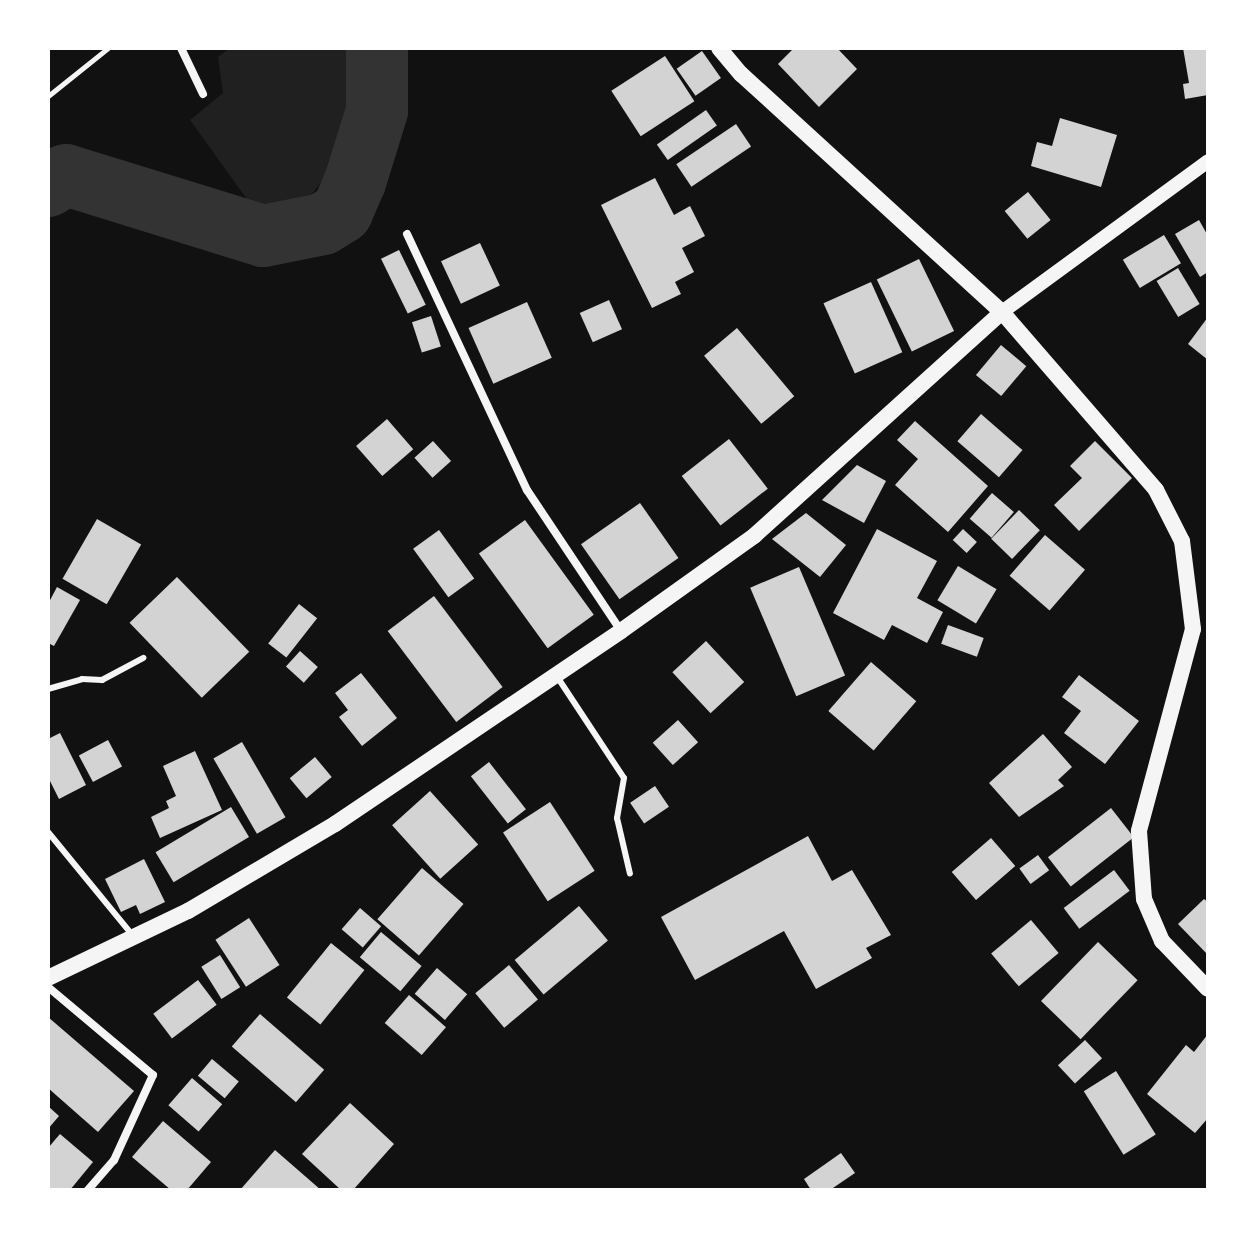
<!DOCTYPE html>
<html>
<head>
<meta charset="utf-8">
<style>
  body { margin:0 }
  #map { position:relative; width:1256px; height:1238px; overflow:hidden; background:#111; font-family:Arial,sans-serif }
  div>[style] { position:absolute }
  .green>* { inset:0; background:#202020 }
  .stream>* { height:10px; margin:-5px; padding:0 5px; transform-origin:5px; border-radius:5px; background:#333 }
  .river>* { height:62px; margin:-31px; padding:0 31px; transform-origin:31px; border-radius:31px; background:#333 }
  .building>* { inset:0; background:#d3d3d3; transform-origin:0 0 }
  .path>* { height:5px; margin:-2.5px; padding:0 2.5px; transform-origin:2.5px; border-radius:2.5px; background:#f5f5f5 }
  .service>* { height:6px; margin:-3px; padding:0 3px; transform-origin:3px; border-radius:3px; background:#f5f5f5 }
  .minor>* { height:8px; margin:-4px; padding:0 4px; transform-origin:4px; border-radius:4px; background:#f5f5f5 }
  .tertiary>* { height:14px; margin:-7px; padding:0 7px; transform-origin:7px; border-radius:7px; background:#f5f5f5 }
  .secondary>* { height:16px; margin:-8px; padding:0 8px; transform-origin:8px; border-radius:8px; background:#f5f5f5 }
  span { translate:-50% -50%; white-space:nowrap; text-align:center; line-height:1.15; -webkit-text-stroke:6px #fff; paint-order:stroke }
  .frame { position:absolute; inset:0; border:50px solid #fff; pointer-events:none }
</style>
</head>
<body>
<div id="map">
  <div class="green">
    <i style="clip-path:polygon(230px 48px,356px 48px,338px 161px,307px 200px,264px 223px,190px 120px,223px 93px,218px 57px)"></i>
  </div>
  <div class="stream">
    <i style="left:48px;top:153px;width:28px;rotate:51deg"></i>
  </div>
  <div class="river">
    <i style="left:48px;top:186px;width:21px;rotate:-31deg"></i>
    <i style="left:66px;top:175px;width:206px;rotate:17.2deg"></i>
    <i style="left:263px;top:236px;width:61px;rotate:-11.3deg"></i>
    <i style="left:323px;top:224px;width:22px;rotate:-32deg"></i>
    <i style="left:342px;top:212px;width:33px;rotate:-67deg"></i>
    <i style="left:355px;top:182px;width:74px;rotate:-72.8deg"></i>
    <i style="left:377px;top:111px;width:63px;rotate:-90deg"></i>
  </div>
  <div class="building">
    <i style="clip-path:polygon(794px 48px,837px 48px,857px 69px,819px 107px,778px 64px)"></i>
    <i style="clip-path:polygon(1183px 48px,1208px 48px,1208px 95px,1185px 99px,1183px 84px,1189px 83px)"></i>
    <i style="left:702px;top:51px;width:33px;height:31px;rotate:55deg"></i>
    <i style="left:665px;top:56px;width:54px;height:64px;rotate:57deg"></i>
    <i style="left:706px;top:110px;width:19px;height:60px;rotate:55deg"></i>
    <i style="clip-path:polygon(1060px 118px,1117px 135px,1101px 187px,1031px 166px,1037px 142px,1052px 146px)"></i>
    <i style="left:736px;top:124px;width:27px;height:72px;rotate:56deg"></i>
    <i style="clip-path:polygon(655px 178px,674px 215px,690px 206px,705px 236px,682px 248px,694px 272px,675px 282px,681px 294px,652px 308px,601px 205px)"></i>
    <i style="left:1028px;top:192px;width:36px;height:30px;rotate:51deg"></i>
    <i style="clip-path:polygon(1199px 220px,1208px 236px,1208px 272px,1200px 277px,1175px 234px)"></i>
    <i style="left:1164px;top:235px;width:33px;height:48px;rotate:59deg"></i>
    <i style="left:480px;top:243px;width:47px;height:43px;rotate:65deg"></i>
    <i style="left:399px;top:250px;width:61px;height:20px;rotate:64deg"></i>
    <i style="left:919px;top:259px;width:80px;height:47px;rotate:64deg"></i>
    <i style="left:1178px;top:268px;width:42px;height:25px;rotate:59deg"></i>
    <i style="left:871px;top:282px;width:77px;height:52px;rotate:66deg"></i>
    <i style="left:609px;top:300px;width:32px;height:32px;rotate:66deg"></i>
    <i style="left:527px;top:302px;width:61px;height:64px;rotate:66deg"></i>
    <i style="left:431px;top:316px;width:32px;height:20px;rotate:72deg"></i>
    <i style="clip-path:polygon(1208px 317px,1208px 360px,1188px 344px)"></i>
    <i style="left:737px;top:328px;width:89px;height:43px;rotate:50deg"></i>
    <i style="left:1001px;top:345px;width:33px;height:39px;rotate:40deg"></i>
    <i style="left:981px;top:414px;width:55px;height:36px;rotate:41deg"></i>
    <i style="left:387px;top:419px;width:40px;height:41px;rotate:49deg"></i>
    <i style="clip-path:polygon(915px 421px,988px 486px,948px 532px,895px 485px,918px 459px,897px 440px)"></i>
    <i style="left:729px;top:439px;width:63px;height:60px;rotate:52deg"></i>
    <i style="left:433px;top:441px;width:27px;height:25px;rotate:48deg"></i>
    <i style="clip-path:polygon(1095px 441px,1132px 478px,1079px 531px,1054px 505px,1082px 478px,1070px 466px)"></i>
    <i style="clip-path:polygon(857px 465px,886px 481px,864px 523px,822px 500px)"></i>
    <i style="left:992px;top:493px;width:29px;height:34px;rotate:41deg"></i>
    <i style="left:640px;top:503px;width:67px;height:72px;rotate:55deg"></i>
    <i style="left:1019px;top:510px;width:29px;height:40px;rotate:44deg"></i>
    <i style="clip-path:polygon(806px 513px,846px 545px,820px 577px,772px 539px)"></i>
    <i style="left:97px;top:519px;width:51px;height:69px;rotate:30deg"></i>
    <i style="left:525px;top:520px;width:117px;height:57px;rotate:54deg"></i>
    <i style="clip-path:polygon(877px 529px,937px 561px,917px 598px,943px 612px,927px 643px,892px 625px,884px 640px,833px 613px)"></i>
    <i style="left:963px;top:529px;width:19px;height:15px;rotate:43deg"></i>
    <i style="left:439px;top:530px;width:60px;height:32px;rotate:54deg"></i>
    <i style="left:1045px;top:535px;width:53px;height:54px;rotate:41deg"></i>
    <i style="left:958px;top:566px;width:45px;height:40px;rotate:31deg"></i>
    <i style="left:799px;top:567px;width:118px;height:53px;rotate:67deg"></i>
    <i style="left:177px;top:577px;width:104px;height:66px;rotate:46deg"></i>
    <i style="clip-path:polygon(57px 587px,80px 600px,54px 646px,48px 643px,48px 604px)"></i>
    <i style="left:434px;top:596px;width:114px;height:58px;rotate:53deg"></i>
    <i style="left:299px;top:604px;width:23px;height:50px;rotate:38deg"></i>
    <i style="left:948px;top:625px;width:38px;height:20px;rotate:20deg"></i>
    <i style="left:706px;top:641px;width:56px;height:46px;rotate:47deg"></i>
    <i style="left:300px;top:651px;width:24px;height:21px;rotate:42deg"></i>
    <i style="left:871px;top:662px;width:60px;height:65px;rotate:41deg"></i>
    <i style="clip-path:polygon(361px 673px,397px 718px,362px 746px,339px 717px,348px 710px,335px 693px)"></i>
    <i style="clip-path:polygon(1079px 675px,1139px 721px,1105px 764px,1064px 733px,1081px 711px,1062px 697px)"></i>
    <i style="left:678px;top:720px;width:30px;height:34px;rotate:48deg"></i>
    <i style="clip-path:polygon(60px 733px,86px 785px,59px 799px,48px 777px,48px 739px)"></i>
    <i style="clip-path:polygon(1043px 734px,1072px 767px,1058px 780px,1064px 786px,1019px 817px,989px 783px)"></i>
    <i style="left:108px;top:740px;width:30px;height:33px;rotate:62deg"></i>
    <i style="left:242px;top:742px;width:87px;height:33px;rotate:60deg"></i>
    <i style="clip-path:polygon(195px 751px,222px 810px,160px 838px,151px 817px,169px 808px,166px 801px,176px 796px,163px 766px)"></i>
    <i style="left:315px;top:757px;width:26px;height:33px;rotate:50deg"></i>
    <i style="left:489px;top:762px;width:60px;height:23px;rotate:52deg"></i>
    <i style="left:655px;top:786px;width:25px;height:30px;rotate:56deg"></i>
    <i style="left:430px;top:791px;width:72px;height:51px;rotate:48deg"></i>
    <i style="left:550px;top:802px;width:82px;height:56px;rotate:57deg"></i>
    <i style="left:231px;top:807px;width:35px;height:88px;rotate:59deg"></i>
    <i style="left:1111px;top:808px;width:37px;height:80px;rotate:52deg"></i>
    <i style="clip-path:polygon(808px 836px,832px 881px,852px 870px,891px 935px,866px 948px,872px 958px,816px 989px,784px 931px,695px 980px,661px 917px)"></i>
    <i style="left:991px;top:838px;width:37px;height:52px;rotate:49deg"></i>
    <i style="left:1038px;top:855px;width:19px;height:23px;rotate:54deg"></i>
    <i style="clip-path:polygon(144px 859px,165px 902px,140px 914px,136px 905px,121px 912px,105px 879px)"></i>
    <i style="left:422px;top:868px;width:55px;height:68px;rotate:41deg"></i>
    <i style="left:1114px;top:870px;width:26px;height:63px;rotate:53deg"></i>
    <i style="clip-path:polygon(1204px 899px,1208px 902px,1208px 955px,1178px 924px)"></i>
    <i style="left:579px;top:906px;width:45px;height:84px;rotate:50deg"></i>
    <i style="left:360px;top:908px;width:28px;height:28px;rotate:41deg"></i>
    <i style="left:249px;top:918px;width:56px;height:40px;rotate:57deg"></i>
    <i style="left:1031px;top:920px;width:43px;height:52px;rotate:50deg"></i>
    <i style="left:381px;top:932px;width:53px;height:33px;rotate:40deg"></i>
    <i style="left:1098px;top:942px;width:55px;height:82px;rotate:44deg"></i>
    <i style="left:331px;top:943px;width:43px;height:70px;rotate:39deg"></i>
    <i style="left:220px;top:955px;width:38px;height:22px;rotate:58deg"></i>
    <i style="left:509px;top:965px;width:45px;height:44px;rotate:50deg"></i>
    <i style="left:437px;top:968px;width:40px;height:34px;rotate:41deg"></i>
    <i style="left:198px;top:980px;width:31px;height:56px;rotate:53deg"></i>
    <i style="left:409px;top:995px;width:49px;height:37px;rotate:41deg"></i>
    <i style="left:260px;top:1014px;width:85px;height:43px;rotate:41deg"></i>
    <i style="clip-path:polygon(48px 1017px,134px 1091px,98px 1132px,48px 1088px)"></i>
    <i style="clip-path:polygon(1208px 1034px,1208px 1118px,1195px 1133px,1147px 1094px,1186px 1045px,1194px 1052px)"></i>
    <i style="left:1085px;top:1040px;width:25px;height:37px;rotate:47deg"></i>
    <i style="left:212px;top:1059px;width:35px;height:22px;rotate:40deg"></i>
    <i style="left:1116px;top:1071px;width:75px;height:38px;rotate:58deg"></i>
    <i style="left:192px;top:1078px;width:40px;height:36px;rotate:41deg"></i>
    <i style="clip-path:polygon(350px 1103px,394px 1144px,353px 1190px,341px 1190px,302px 1154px)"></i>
    <i style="clip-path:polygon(48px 1106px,59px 1116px,48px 1129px)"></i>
    <i style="clip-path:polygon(163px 1121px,211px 1162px,187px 1190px,171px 1190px,132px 1157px)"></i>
    <i style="clip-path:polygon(60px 1134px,93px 1162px,70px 1190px,48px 1190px,48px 1148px)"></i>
    <i style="clip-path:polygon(275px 1150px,321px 1190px,240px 1190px)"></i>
    <i style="clip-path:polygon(841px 1153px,855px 1173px,830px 1190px,811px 1190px,804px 1179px)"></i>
  </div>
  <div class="path">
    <i style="left:48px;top:96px;width:77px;rotate:-38.7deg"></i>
  </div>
  <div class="service">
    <i style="left:556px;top:675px;width:123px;rotate:56.6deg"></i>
    <i style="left:624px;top:778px;width:41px;rotate:99.9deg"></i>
    <i style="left:617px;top:818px;width:57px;rotate:76.9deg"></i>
    <i style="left:48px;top:689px;width:35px;rotate:-16deg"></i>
    <i style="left:82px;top:679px;width:20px;rotate:3deg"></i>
    <i style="left:102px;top:680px;width:47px;rotate:-28.2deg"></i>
    <i style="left:48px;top:832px;width:134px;rotate:50.7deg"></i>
  </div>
  <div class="minor">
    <i style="left:181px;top:48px;width:51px;rotate:64.4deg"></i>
    <i style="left:407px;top:234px;width:283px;rotate:64.9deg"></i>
    <i style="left:527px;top:490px;width:169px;rotate:56.3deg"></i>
    <i style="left:48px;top:987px;width:137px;rotate:40deg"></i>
    <i style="left:153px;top:1075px;width:94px;rotate:114.6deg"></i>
    <i style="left:114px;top:1160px;width:40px;rotate:131deg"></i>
  </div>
  <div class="tertiary">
    <i style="left:1002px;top:312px;width:255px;rotate:-36.2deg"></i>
  </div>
  <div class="secondary">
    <i style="left:719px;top:48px;width:34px;rotate:50deg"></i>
    <i style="left:741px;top:74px;width:353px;rotate:42.4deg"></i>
    <i style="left:1002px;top:312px;width:235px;rotate:49.1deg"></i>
    <i style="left:1156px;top:490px;width:57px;rotate:63deg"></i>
    <i style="left:1182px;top:541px;width:89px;rotate:82.9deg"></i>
    <i style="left:1193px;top:629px;width:209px;rotate:105deg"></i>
    <i style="left:1139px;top:831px;width:68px;rotate:85.8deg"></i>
    <i style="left:1144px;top:899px;width:46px;rotate:66.8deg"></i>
    <i style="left:1162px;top:941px;width:66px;rotate:46.2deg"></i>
    <i style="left:48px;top:978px;width:155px;rotate:-25.6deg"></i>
    <i style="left:188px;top:911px;width:171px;rotate:-30.6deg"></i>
    <i style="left:335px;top:824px;width:345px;rotate:-34deg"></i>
    <i style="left:621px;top:631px;width:163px;rotate:-35.5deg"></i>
    <i style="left:754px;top:536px;width:334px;rotate:-42.1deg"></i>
  </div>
  <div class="frame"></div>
</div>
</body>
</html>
